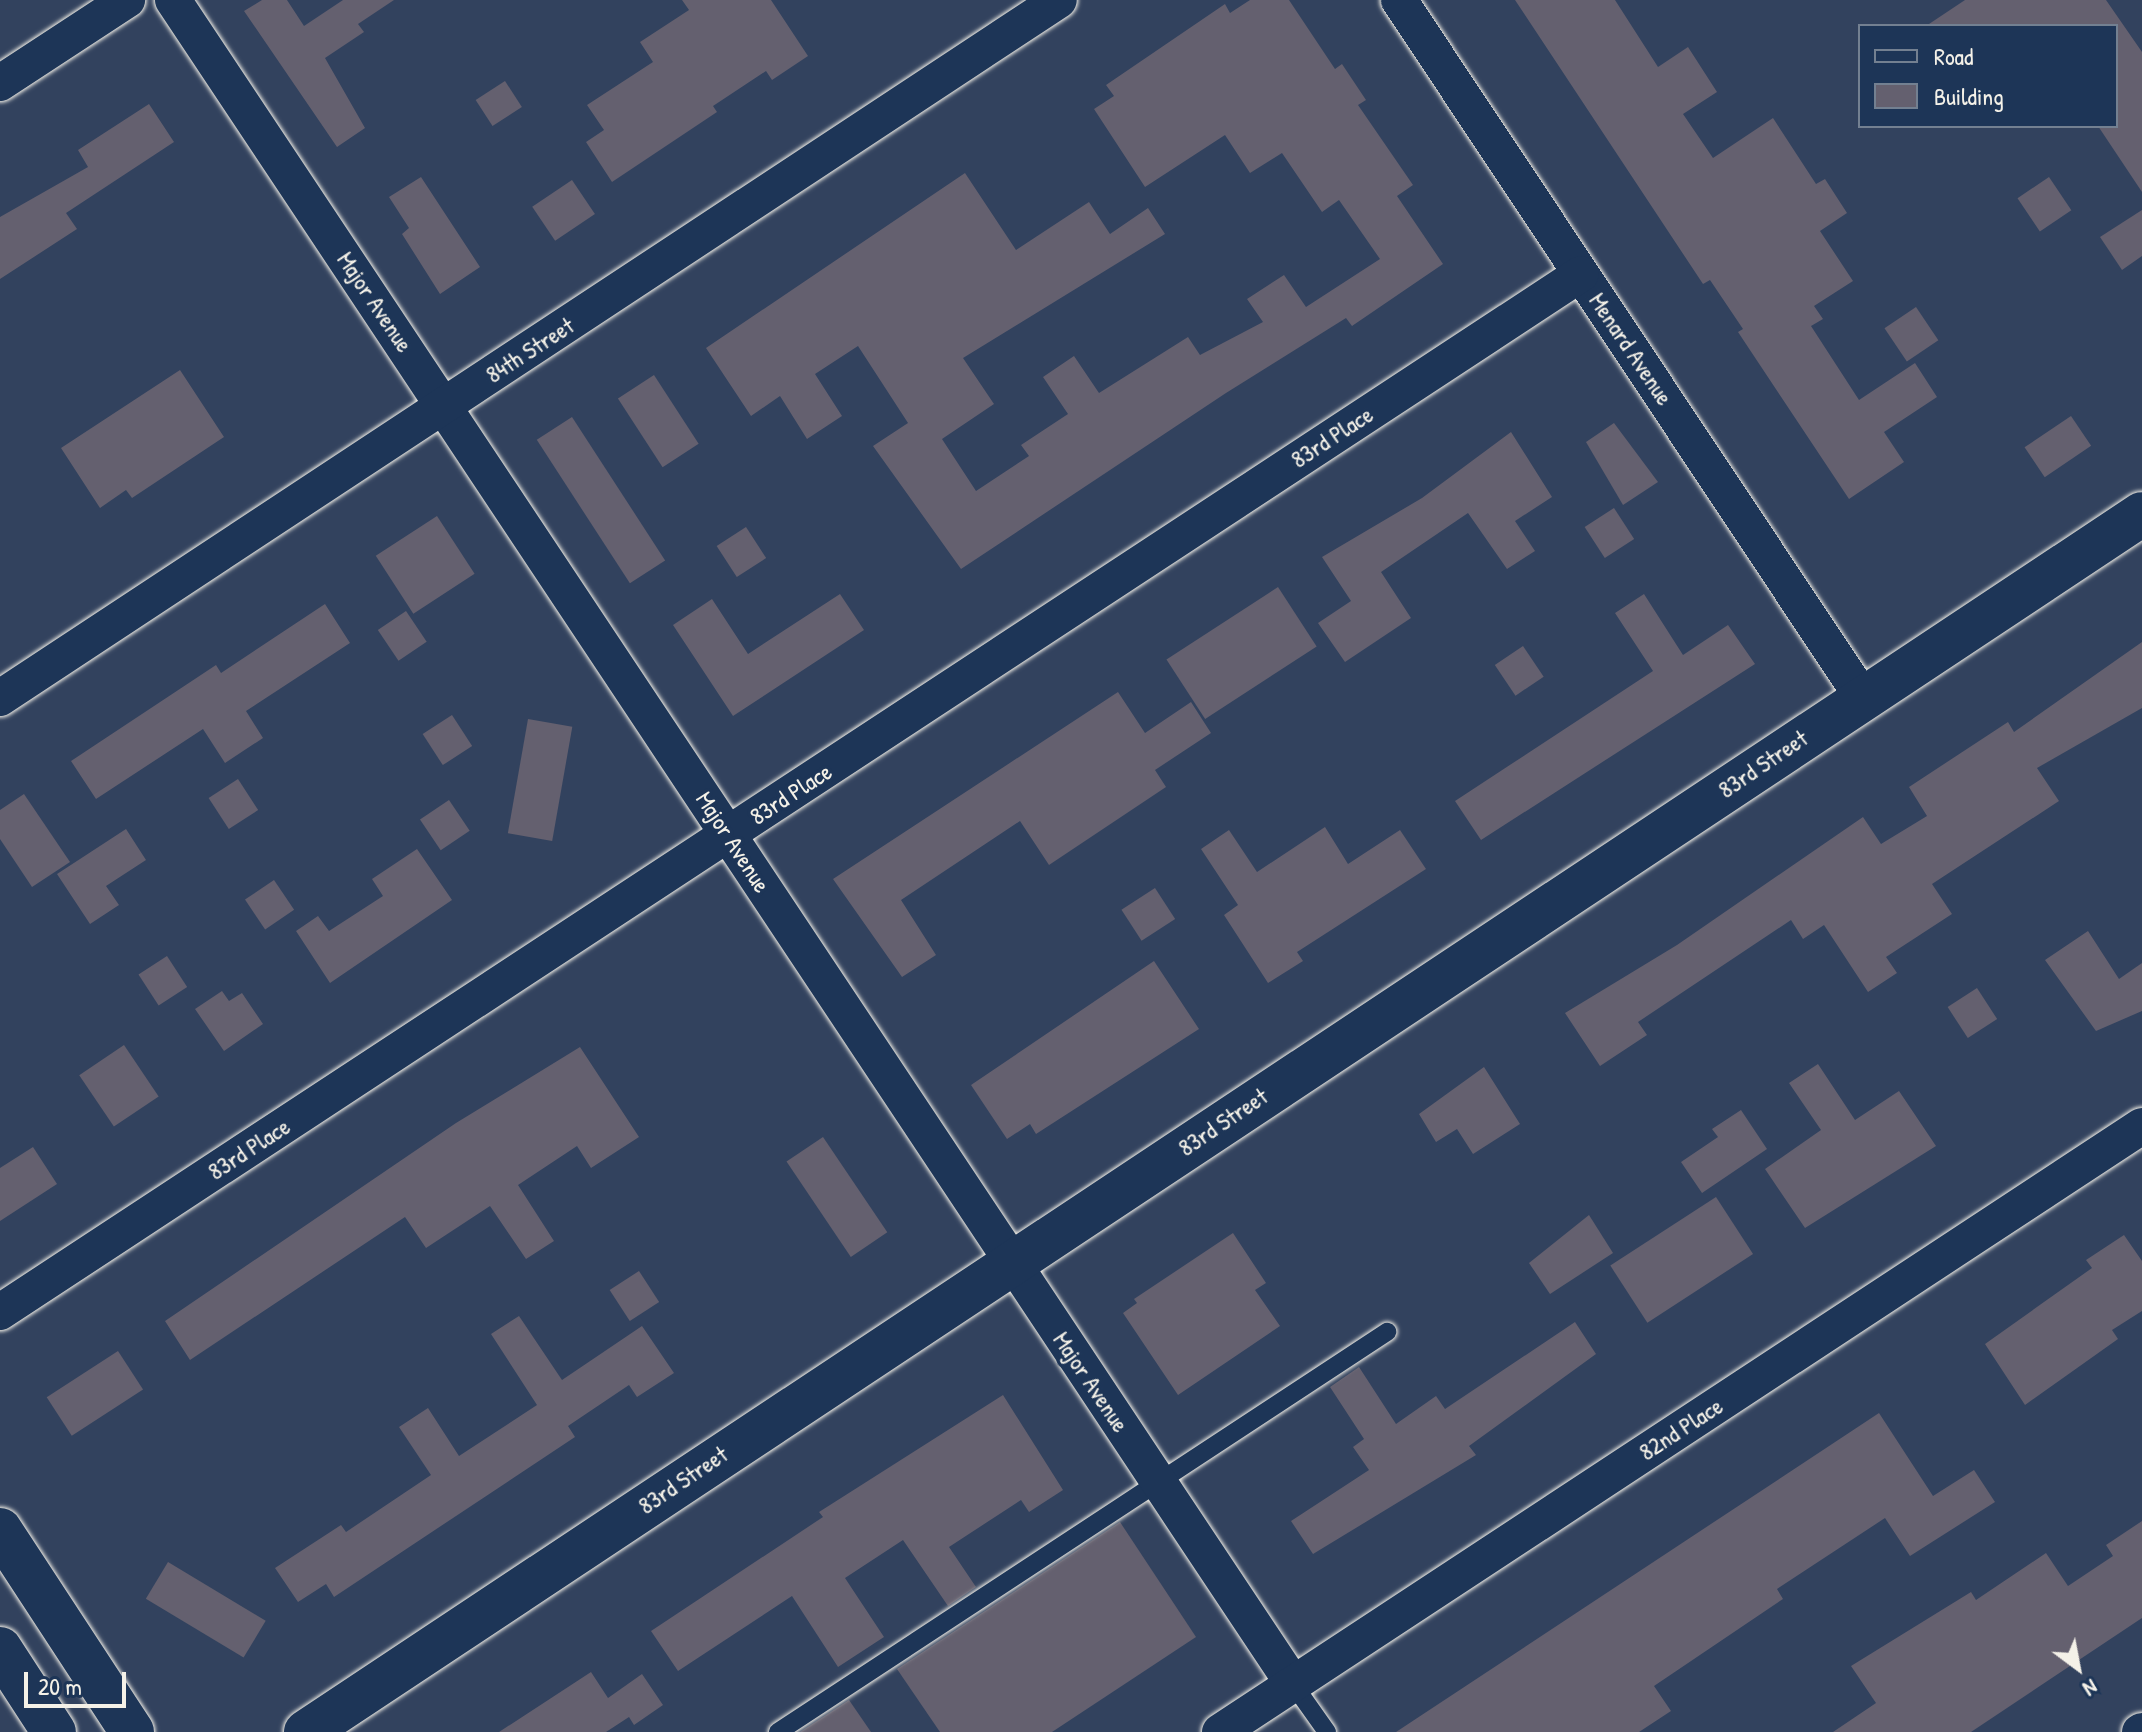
<!DOCTYPE html>
<html>
<head>
<meta charset="utf-8">
<style>
  body { margin:0 }
  #map { position:relative; width:2142px; height:1732px; overflow:hidden; background:#32425e; font-family:"Patrick Hand",sans-serif }
  div>[style] { position:absolute }
  .building>* { inset:0; background:#64606f; transform-origin:0 0 }
  .roads { filter:drop-shadow(0 0 2px #f4f1e8) drop-shadow(0 0 2px #f4f1e8) }
  .lane>* { height:18px; margin:-9px; padding:0 9px; transform-origin:9px; border-radius:9px; background:#1d3557 }
  .street>* { height:36px; margin:-18px; padding:0 18px; transform-origin:18px; border-radius:18px; background:#1d3557 }
  .secondary>* { height:44px; margin:-22px; padding:0 22px; transform-origin:22px; border-radius:22px; background:#1d3557 }
  span { translate:-50% -50%; white-space:nowrap; text-align:center; line-height:1.15; -webkit-text-stroke:7px #1d3557; paint-order:stroke }
  .street-label { font-size:24px; color:#f4f1e8 }
  .legend { position:absolute; left:1858px; top:24px; width:260px; height:104px; box-sizing:border-box; background:#1d3557; border:2px solid #738091; margin:0; padding:10px 14px; list-style:none; font-size:24px; color:#f4f1e8 }
  .legend li { display:flex; align-items:center; gap:16px; height:40px }
  .legend b { width:40px; border:2px solid #738091 }
  .north { position:absolute; left:2038px; top:1628px; width:80px; height:80px; -webkit-text-stroke:6px #1d3557; paint-order:stroke; rotate:148deg; font-size:22px; font-weight:700; line-height:32px; text-align:center; color:#f4f1e8 }
  .north::after { content:''; display:block; margin:auto; width:28px; height:36px; background:#f4f1e8; clip-path:polygon(50% 0,100% 100%,50% 72%,0 100%) }
  .scale { position:absolute; left:24px; top:1672px; width:102px; height:36px; box-sizing:border-box; border:4px solid #f4f1e8; border-top:0; padding-left:10px; font-size:24px; line-height:28px; white-space:nowrap; color:#f4f1e8; -webkit-text-stroke:6px #1d3557; paint-order:stroke }
</style>
</head>
<body>
<div id="map">
  <div class="building">
    <i style="clip-path:polygon(262px 0,287px 0,304px 26px,343px 0,394px 0,358px 24px,364px 32px,325px 58px,365px 128px,337px 147px,244px 11px)"></i>
    <i style="clip-path:polygon(682px 0,771px 0,808px 56px,772px 80px,766px 71px,713px 106px,717px 112px,612px 182px,586px 142px,604px 130px,587px 105px,653px 62px,640px 42px,689px 10px)"></i>
    <i style="clip-path:polygon(1250px 0,1289px 0,1335px 69px,1342px 64px,1366px 100px,1358px 105px,1413px 185px,1397px 196px,1443px 264px,1352px 326px,1346px 318px,1226px 393px,961px 569px,873px 446px,908px 423px,858px 346px,815px 374px,842px 416px,807px 439px,780px 396px,751px 416px,706px 348px,965px 173px,1016px 250px,1089px 202px,1110px 234px,1148px 208px,1165px 234px,963px 358px,994px 404px,942px 439px,976px 491px,1029px 456px,1021px 445px,1068px 414px,1043px 377px,1074px 356px,1099px 393px,1188px 337px,1200px 355px,1263px 322px,1247px 299px,1284px 275px,1306px 307px,1380px 259px,1339px 200px,1322px 212px,1282px 153px,1250px 173px,1225px 135px,1145px 187px,1094px 109px,1114px 96px,1106px 85px,1225px 4px,1230px 13px)"></i>
    <i style="clip-path:polygon(1515px 0,1615px 0,1658px 67px,1688px 47px,1717px 92px,1683px 114px,1713px 158px,1773px 118px,1816px 184px,1825px 179px,1847px 213px,1820px 231px,1853px 281px,1814px 306px,1823px 319px,1811px 326px,1859px 400px,1915px 363px,1937px 397px,1884px 432px,1904px 462px,1849px 499px,1738px 332px,1743px 329px,1710px 280px,1703px 284px)"></i>
    <i style="clip-path:polygon(1965px 0,2106px 0,2142px 52px,2142px 192px,2098px 126px,2116px 126px,2116px 26px,1926px 26px)"></i>
    <i style="left:505px;top:81px;width:31px;height:35px;rotate:57deg"></i>
    <i style="clip-path:polygon(149px 104px,174px 142px,66px 213px,77px 229px,0 279px,0 217px,88px 167px,78px 150px)"></i>
    <i style="clip-path:polygon(421px 177px,480px 267px,440px 294px,402px 234px,409px 228px,389px 197px)"></i>
    <i style="left:2049px;top:177px;width:40px;height:38px;rotate:56deg"></i>
    <i style="left:572px;top:180px;width:41px;height:48px;rotate:56deg"></i>
    <i style="clip-path:polygon(2142px 210px,2142px 256px,2122px 270px,2100px 237px)"></i>
    <i style="left:1916px;top:307px;width:40px;height:38px;rotate:56deg"></i>
    <i style="clip-path:polygon(180px 370px,224px 437px,132px 498px,126px 490px,100px 508px,61px 448px)"></i>
    <i style="left:654px;top:375px;width:82px;height:43px;rotate:57deg"></i>
    <i style="left:2071px;top:416px;width:36px;height:56px;rotate:56deg"></i>
    <i style="left:572px;top:417px;width:171px;height:42px;rotate:57deg"></i>
    <i style="clip-path:polygon(1614px 423px,1658px 482px,1623px 505px,1586px 442px)"></i>
    <i style="clip-path:polygon(1511px 432px,1552px 497px,1515px 521px,1535px 551px,1507px 569px,1468px 513px,1381px 572px,1411px 618px,1345px 662px,1318px 623px,1351px 601px,1322px 557px,1422px 498px)"></i>
    <i style="left:1614px;top:508px;width:37px;height:35px;rotate:57deg"></i>
    <i style="left:437px;top:516px;width:69px;height:73px;rotate:57deg"></i>
    <i style="left:746px;top:527px;width:37px;height:35px;rotate:57deg"></i>
    <i style="left:1278px;top:587px;width:71px;height:133px;rotate:57deg"></i>
    <i style="clip-path:polygon(840px 594px,864px 630px,733px 716px,673px 625px,712px 599px,748px 654px)"></i>
    <i style="clip-path:polygon(1644px 594px,1683px 655px,1728px 625px,1755px 664px,1481px 840px,1455px 801px,1653px 671px,1615px 613px)"></i>
    <i style="clip-path:polygon(325px 604px,350px 643px,246px 711px,263px 738px,225px 763px,203px 729px,96px 799px,71px 761px,216px 665px,221px 673px)"></i>
    <i style="left:406px;top:611px;width:37px;height:34px;rotate:56deg"></i>
    <i style="clip-path:polygon(2142px 642px,2142px 708px,2037px 768px,2059px 801px,1932px 884px,1952px 914px,1886px 957px,1897px 973px,1868px 992px,1824px 925px,1803px 939px,1791px 920px,1638px 1022px,1647px 1035px,1600px 1066px,1565px 1013px,1677px 945px,1863px 817px,1881px 844px,1927px 816px,1909px 787px,2008px 722px,2014px 732px)"></i>
    <i style="left:1523px;top:646px;width:37px;height:34px;rotate:56deg"></i>
    <i style="clip-path:polygon(1118px 692px,1145px 733px,1191px 702px,1211px 733px,1155px 770px,1166px 787px,1049px 865px,1020px 821px,901px 900px,936px 955px,902px 977px,833px 879px)"></i>
    <i style="left:452px;top:715px;width:37px;height:35px;rotate:57deg"></i>
    <i style="left:528px;top:719px;width:45px;height:116px;rotate:10deg"></i>
    <i style="left:238px;top:779px;width:37px;height:35px;rotate:57deg"></i>
    <i style="clip-path:polygon(24px 794px,70px 862px,32px 887px,0 839px,0 810px)"></i>
    <i style="left:449px;top:800px;width:37px;height:35px;rotate:56deg"></i>
    <i style="clip-path:polygon(1325px 827px,1348px 864px,1400px 830px,1426px 869px,1297px 952px,1303px 961px,1268px 983px,1224px 915px,1238px 905px,1201px 849px,1229px 830px,1257px 872px)"></i>
    <i style="clip-path:polygon(126px 829px,146px 860px,106px 886px,119px 905px,90px 924px,57px 874px)"></i>
    <i style="clip-path:polygon(417px 849px,452px 900px,330px 983px,296px 931px,318px 916px,329px 931px,383px 896px,372px 879px)"></i>
    <i style="left:274px;top:880px;width:36px;height:35px;rotate:56deg"></i>
    <i style="left:1155px;top:888px;width:37px;height:40px;rotate:57deg"></i>
    <i style="clip-path:polygon(2088px 931px,2119px 979px,2142px 963px,2142px 1011px,2096px 1031px,2045px 960px)"></i>
    <i style="left:167px;top:956px;width:37px;height:34px;rotate:57deg"></i>
    <i style="clip-path:polygon(1154px 961px,1199px 1029px,1036px 1134px,1030px 1124px,1007px 1139px,971px 1085px)"></i>
    <i style="left:1977px;top:988px;width:37px;height:35px;rotate:57deg"></i>
    <i style="clip-path:polygon(222px 991px,229px 1001px,242px 993px,263px 1024px,224px 1051px,195px 1009px)"></i>
    <i style="left:124px;top:1045px;width:62px;height:54px;rotate:56deg"></i>
    <i style="clip-path:polygon(580px 1047px,639px 1137px,591px 1168px,577px 1146px,518px 1185px,554px 1241px,526px 1259px,490px 1206px,426px 1248px,405px 1217px,190px 1360px,165px 1321px,456px 1123px)"></i>
    <i style="clip-path:polygon(1818px 1064px,1855px 1120px,1899px 1091px,1936px 1146px,1805px 1228px,1765px 1169px,1821px 1130px,1789px 1083px)"></i>
    <i style="clip-path:polygon(1484px 1067px,1520px 1124px,1473px 1154px,1457px 1129px,1436px 1142px,1419px 1114px)"></i>
    <i style="clip-path:polygon(1741px 1110px,1767px 1149px,1702px 1193px,1681px 1162px,1718px 1137px,1712px 1129px)"></i>
    <i style="left:823px;top:1137px;width:115px;height:44px;rotate:56deg"></i>
    <i style="clip-path:polygon(33px 1147px,57px 1184px,0 1221px,0 1168px)"></i>
    <i style="left:1716px;top:1197px;width:68px;height:126px;rotate:57deg"></i>
    <i style="clip-path:polygon(1589px 1215px,1613px 1253px,1550px 1294px,1529px 1263px)"></i>
    <i style="clip-path:polygon(1233px 1233px,1266px 1283px,1255px 1290px,1280px 1326px,1178px 1395px,1123px 1313px,1137px 1303px,1134px 1299px)"></i>
    <i style="clip-path:polygon(2124px 1235px,2142px 1261px,2142px 1311px,2112px 1330px,2118px 1339px,2025px 1405px,1985px 1344px,2092px 1268px,2086px 1260px)"></i>
    <i style="left:639px;top:1271px;width:37px;height:35px;rotate:57deg"></i>
    <i style="clip-path:polygon(519px 1316px,562px 1380px,642px 1326px,674px 1373px,637px 1397px,629px 1385px,568px 1426px,575px 1437px,334px 1597px,326px 1584px,298px 1602px,275px 1568px,341px 1525px,346px 1532px,431px 1475px,399px 1427px,428px 1408px,459px 1456px,537px 1405px,491px 1334px)"></i>
    <i style="clip-path:polygon(1575px 1322px,1596px 1354px,1469px 1446px,1476px 1455px,1313px 1554px,1291px 1521px,1369px 1470px,1353px 1447px,1364px 1439px,1330px 1387px,1359px 1367px,1396px 1424px,1436px 1396px,1445px 1409px)"></i>
    <i style="left:118px;top:1351px;width:46px;height:85px;rotate:57deg"></i>
    <i style="clip-path:polygon(1003px 1395px,1063px 1490px,1029px 1512px,1021px 1500px,949px 1547px,976px 1587px,948px 1606px,903px 1540px,845px 1578px,884px 1637px,838px 1667px,792px 1596px,678px 1671px,651px 1631px,823px 1517px,819px 1512px)"></i>
    <i style="clip-path:polygon(1879px 1413px,1933px 1496px,1974px 1470px,1995px 1502px,1910px 1556px,1885px 1518px,1777px 1589px,1783px 1599px,1654px 1686px,1671px 1711px,1639px 1732px,1396px 1732px)"></i>
    <i style="clip-path:polygon(2142px 1521px,2142px 1618px,1971px 1732px,1833px 1732px,1876px 1703px,1851px 1666px,1971px 1592px,1976px 1600px,2046px 1553px,2068px 1586px,2113px 1556px,2106px 1545px)"></i>
    <i style="clip-path:polygon(1120px 1522px,1196px 1637px,1052px 1732px,940px 1732px,897px 1669px)"></i>
    <i style="left:168px;top:1562px;width:114px;height:43px;rotate:31deg"></i>
    <i style="clip-path:polygon(591px 1672px,608px 1698px,642px 1674px,663px 1705px,634px 1725px,629px 1717px,606px 1732px,499px 1732px)"></i>
    <i style="clip-path:polygon(849px 1700px,871px 1732px,800px 1732px)"></i>
  </div>
  <div class="roads">
    <div class="lane">
      <i style="left:1293px;top:1684px;width:59px;rotate:54.7deg"></i>
      <i style="left:778px;top:1732px;width:729px;rotate:-33.3deg"></i>
    </div>
    <div class="street">
      <i style="left:173px;top:0;width:2022px;rotate:56.37deg"></i>
      <i style="left:1399px;top:0;width:838px;rotate:56.39deg"></i>
      <i style="left:0;top:83px;width:152px;rotate:-33.2deg"></i>
      <i style="left:0;top:698px;width:1268px;rotate:-33.39deg"></i>
      <i style="left:0;top:1312px;width:1891px;rotate:-33.29deg"></i>
      <i style="left:1220px;top:1732px;width:1103px;rotate:-33.32deg"></i>
      <i style="left:2140px;top:1732px;width:2px;rotate:-27deg"></i>
    </div>
    <div class="secondary">
      <i style="left:0;top:1530px;width:241px;rotate:56.8deg"></i>
      <i style="left:0;top:1649px;width:99px;rotate:57deg"></i>
      <i style="left:306px;top:1732px;width:2203px;rotate:-33.56deg"></i>
    </div>
  </div>
  <div class="street-label">
    <span style="left:375px;top:302px;rotate:56deg">Major Avenue</span>
    <span style="left:1631px;top:349px;rotate:56deg">Menard Avenue</span>
    <span style="left:530px;top:350px;rotate:-33deg">84th Street</span>
    <span style="left:1332px;top:437px;rotate:-33deg">83rd Place</span>
    <span style="left:1763px;top:764px;rotate:-34deg">83rd Street</span>
    <span style="left:791px;top:794px;rotate:-33deg">83rd Place</span>
    <span style="left:733px;top:842px;rotate:57deg">Major Avenue</span>
    <span style="left:1223px;top:1122px;rotate:-34deg">83rd Street</span>
    <span style="left:249px;top:1149px;rotate:-33deg">83rd Place</span>
    <span style="left:1091px;top:1382px;rotate:56deg">Major Avenue</span>
    <span style="left:1681px;top:1429px;rotate:-33deg">82nd Place</span>
    <span style="left:683px;top:1480px;rotate:-34deg">83rd Street</span>
  </div>
  <ul class="legend">
  <li><b style="height:10px;background:#1d3557"></b>Road</li>
  <li><b style="height:22px;background:#64606f"></b>Building</li>
  </ul>
  <div class="north">N</div>
  <div class="scale">20 m</div>
</div>
</body>
</html>
